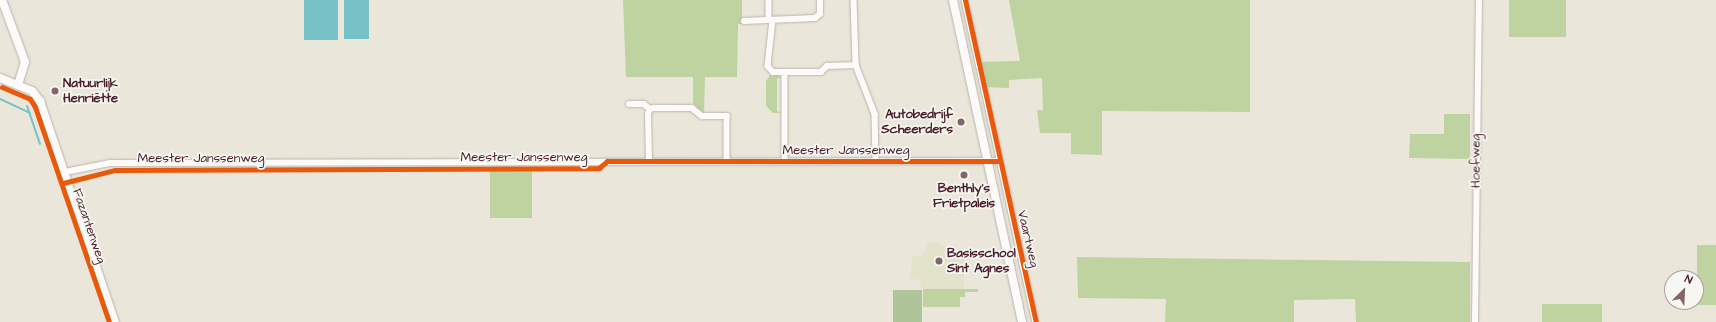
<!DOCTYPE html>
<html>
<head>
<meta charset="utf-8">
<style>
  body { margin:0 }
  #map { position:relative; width:1716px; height:322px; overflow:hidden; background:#ebe6da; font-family:"Architects Daughter",sans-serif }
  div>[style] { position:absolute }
  .built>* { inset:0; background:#e3e2ca }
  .green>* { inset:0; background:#bed3a0; transform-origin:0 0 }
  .forest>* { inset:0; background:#adc599; transform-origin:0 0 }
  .water>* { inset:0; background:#77c2c7; transform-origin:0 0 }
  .stream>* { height:2px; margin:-1px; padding:0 1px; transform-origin:1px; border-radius:1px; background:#77c2c7 }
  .roads { filter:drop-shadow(0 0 1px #bbb4ae) drop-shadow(0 0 1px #bbb4ae) }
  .street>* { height:5.5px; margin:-2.75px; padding:0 2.75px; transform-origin:2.75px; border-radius:2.75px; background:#fcfbf9 }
  .secondary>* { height:8px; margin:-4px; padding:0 4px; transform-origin:4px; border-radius:4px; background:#fcfbf9 }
  .cycleway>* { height:5px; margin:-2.5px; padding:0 2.5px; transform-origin:2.5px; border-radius:2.5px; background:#e8590c }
  .dots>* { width:11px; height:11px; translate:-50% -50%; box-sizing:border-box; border:2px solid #f6f6f2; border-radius:50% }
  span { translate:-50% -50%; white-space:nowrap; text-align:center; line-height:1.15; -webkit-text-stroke:3.5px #f6f6f2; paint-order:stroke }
  .poi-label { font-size:13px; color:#4a1f2b; font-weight:700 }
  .left { translate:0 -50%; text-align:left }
  .right { translate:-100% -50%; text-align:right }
  .street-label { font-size:13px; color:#4a1f2b }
  .north { position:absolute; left:1664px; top:270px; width:40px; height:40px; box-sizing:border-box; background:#f6f6f2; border:1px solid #b1a0a2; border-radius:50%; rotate:24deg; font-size:11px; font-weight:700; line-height:16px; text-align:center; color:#4a1f2b }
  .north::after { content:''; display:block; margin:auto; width:14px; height:18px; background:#826568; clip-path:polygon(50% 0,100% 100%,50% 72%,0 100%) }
</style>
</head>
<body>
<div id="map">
  <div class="built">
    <i style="clip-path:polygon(929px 241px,964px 253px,964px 290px,921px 289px,920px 279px,909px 280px,913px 256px,922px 256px)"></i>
  </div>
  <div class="green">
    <i style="clip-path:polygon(623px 0,742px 0,742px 24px,738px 24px,737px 77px,705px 77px,704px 114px,693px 103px,693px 77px,626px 77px)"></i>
    <i style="clip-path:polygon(1009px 0,1250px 0,1250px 112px,1102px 111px,1102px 155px,1071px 154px,1071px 133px,1040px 133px,1037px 110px,1043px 110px,1042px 78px,1009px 80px,1009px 88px,985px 87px,979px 62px,1020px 61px)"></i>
    <i style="left:1509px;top:0;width:57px;height:37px"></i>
    <i style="clip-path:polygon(771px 74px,782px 77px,777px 79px,777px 111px,783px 113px,773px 113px,766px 106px,766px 81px)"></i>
    <i style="clip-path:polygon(1444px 114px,1470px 114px,1470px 159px,1409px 158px,1410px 134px,1444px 134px)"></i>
    <i style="left:490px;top:171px;width:42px;height:47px"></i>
    <i style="left:1697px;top:245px;width:19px;height:60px"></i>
    <i style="clip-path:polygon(1077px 257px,1470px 262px,1470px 322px,1356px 322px,1355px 299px,1294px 300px,1294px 322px,1165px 322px,1166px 299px,1078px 298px)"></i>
    <i style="clip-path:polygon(923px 289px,978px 289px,978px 292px,965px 292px,965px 297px,960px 297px,960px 307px,923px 307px)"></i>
    <i style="left:1542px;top:304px;width:60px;height:18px"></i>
  </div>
  <div class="forest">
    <i style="left:893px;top:290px;width:29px;height:32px"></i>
  </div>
  <div class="water">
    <i style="left:304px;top:0;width:34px;height:40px"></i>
    <i style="left:344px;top:0;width:25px;height:39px"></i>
  </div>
  <div class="stream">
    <i style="left:0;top:99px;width:33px;rotate:25deg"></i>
    <i style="left:27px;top:106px;width:40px;rotate:71.1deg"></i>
  </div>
  <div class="roads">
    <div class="street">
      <i style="left:769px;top:0;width:20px;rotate:90deg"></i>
      <i style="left:854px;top:0;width:65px;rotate:88.2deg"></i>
      <i style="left:856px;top:65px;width:53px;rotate:68.8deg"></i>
      <i style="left:875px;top:114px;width:47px;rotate:88.8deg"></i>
      <i style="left:965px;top:0;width:330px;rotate:77.6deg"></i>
      <i style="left:773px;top:20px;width:46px;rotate:96.2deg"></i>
      <i style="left:768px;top:66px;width:8px;rotate:50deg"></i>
      <i style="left:773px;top:72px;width:48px"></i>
      <i style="left:821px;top:72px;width:8px;rotate:-45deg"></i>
      <i style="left:827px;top:66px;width:29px;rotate:-2deg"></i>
      <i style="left:744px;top:21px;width:71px;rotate:-2.4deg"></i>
      <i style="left:815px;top:18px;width:6px;rotate:-39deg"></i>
      <i style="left:820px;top:14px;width:14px;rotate:-90deg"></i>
      <i style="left:785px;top:72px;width:89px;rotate:90deg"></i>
      <i style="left:629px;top:104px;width:15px"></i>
      <i style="left:644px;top:104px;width:8px;rotate:40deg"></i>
      <i style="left:649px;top:161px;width:47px;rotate:-91.2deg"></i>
      <i style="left:648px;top:114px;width:5px;rotate:-68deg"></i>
      <i style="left:650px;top:109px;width:4px;rotate:-14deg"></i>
      <i style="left:654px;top:108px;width:38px"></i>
      <i style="left:692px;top:108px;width:13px;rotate:39deg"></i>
      <i style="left:702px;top:116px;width:25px"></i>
      <i style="left:727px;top:116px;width:45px;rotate:90deg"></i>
      <i style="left:65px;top:172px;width:46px;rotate:-11.3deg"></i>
      <i style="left:110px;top:163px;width:889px;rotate:-0.13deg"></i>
      <i style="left:1475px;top:322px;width:322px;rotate:-89.3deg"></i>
    </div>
    <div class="secondary">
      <i style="left:2px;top:0;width:66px;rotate:69.6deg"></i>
      <i style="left:25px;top:62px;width:24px;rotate:107deg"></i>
      <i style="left:953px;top:0;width:329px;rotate:77.9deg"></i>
      <i style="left:0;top:78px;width:35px;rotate:22deg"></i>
      <i style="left:32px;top:91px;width:13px;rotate:51deg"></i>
      <i style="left:40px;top:101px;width:233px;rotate:71.3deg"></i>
    </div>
  </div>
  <div class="cycleway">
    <i style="left:965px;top:0;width:330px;rotate:77.6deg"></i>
    <i style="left:2px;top:87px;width:30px;rotate:23deg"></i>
    <i style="left:30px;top:99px;width:9px;rotate:58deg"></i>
    <i style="left:35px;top:107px;width:227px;rotate:71deg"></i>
    <i style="left:63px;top:183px;width:54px;rotate:-14deg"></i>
    <i style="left:115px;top:170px;width:484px;rotate:-0.2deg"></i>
    <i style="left:599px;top:168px;width:11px;rotate:-41deg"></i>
    <i style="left:607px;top:161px;width:392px"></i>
  </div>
  <div class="dots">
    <i style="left:55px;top:91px;background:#826568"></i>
    <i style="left:961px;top:122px;background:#826568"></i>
    <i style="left:964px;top:175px;background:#826568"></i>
    <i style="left:939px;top:261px;background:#826568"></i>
  </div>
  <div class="poi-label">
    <span class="left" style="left:63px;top:91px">Natuurlijk<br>Henriëtte</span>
    <span class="right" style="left:953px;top:122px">Autobedrijf<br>Scheerders</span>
    <span style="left:964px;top:196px">Benthly's<br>Frietpaleis</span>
    <span class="left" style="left:947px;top:261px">Basisschool<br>Sint Agnes</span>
  </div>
  <div class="street-label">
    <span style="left:846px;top:150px">Meester Janssenweg</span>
    <span style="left:524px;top:157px">Meester Janssenweg</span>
    <span style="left:201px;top:158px">Meester Janssenweg</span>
    <span style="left:1476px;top:161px;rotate:-90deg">Hoefweg</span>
    <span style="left:89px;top:226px;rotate:71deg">Fazantenweg</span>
    <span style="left:1028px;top:239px;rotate:77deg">Vaartweg</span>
  </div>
  <div class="north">N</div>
</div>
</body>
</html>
